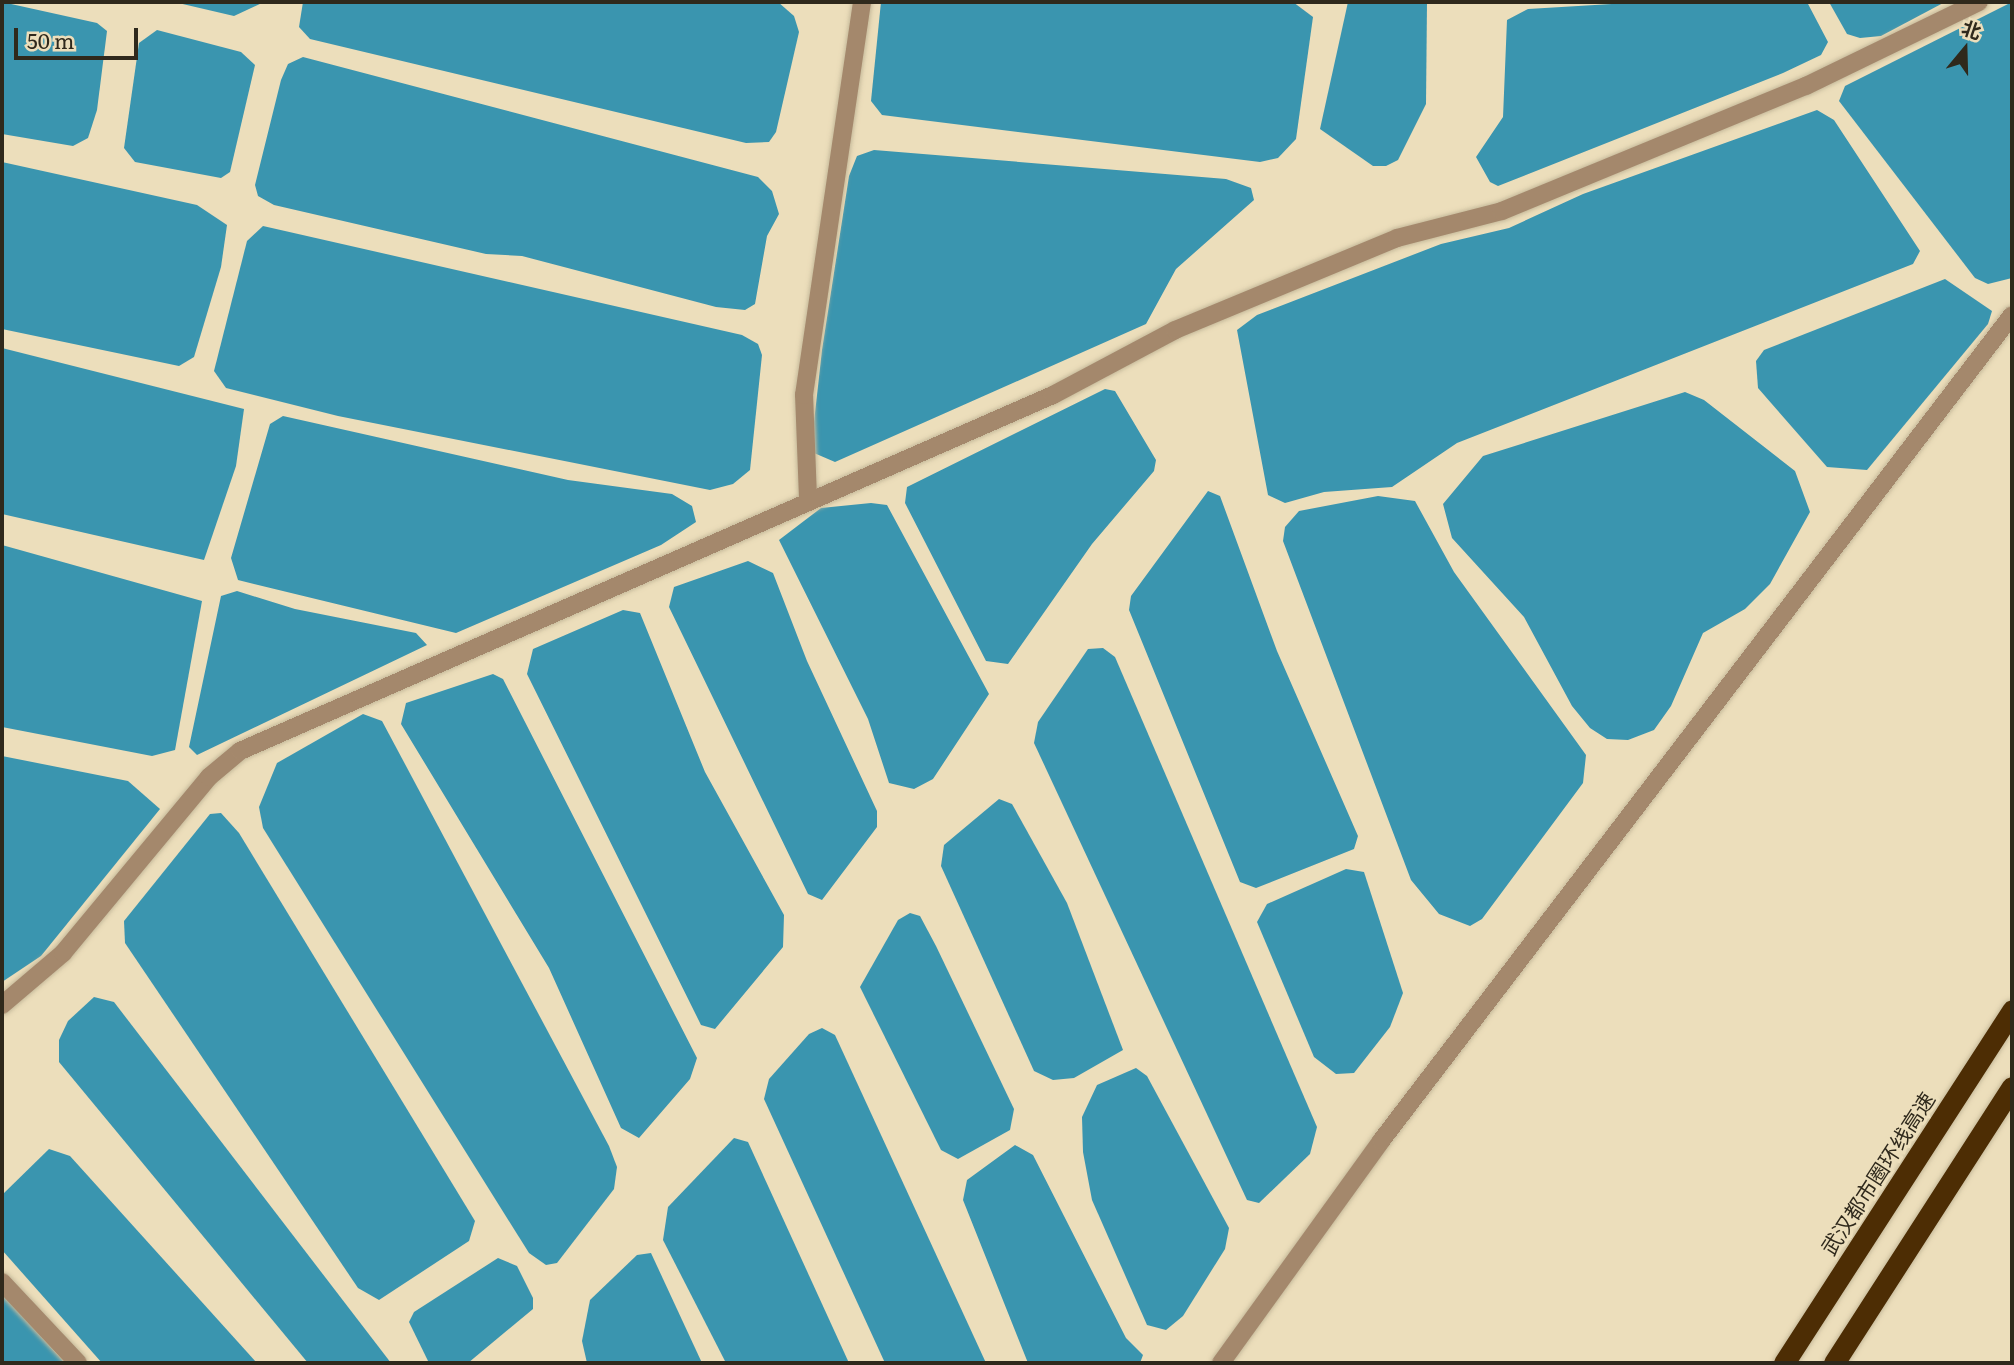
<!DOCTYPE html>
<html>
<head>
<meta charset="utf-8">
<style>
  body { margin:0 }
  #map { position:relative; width:2014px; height:1365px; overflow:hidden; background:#ecdebb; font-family:Literata,"Noto Sans SC",serif }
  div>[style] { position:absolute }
  .water>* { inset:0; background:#3a95af }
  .roads { filter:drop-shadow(0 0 2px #c6ba9b) drop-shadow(0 0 2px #c6ba9b) }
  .minor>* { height:18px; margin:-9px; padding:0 9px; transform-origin:9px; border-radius:9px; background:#a4886c }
  .highway>* { height:21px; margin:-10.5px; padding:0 10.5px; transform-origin:10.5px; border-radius:10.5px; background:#4d2d04 }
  span { translate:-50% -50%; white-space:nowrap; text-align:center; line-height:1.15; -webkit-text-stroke:6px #ecdebb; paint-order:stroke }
  .street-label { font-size:21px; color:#2f291c }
  .frame { position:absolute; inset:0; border:4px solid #2f291c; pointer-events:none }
  .north { position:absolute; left:1930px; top:14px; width:70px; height:70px; -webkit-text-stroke:5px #ecdebb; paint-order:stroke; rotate:19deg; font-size:19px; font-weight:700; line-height:28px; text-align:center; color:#2f291c }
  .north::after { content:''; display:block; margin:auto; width:24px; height:32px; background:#2f291c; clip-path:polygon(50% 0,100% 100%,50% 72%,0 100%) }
  .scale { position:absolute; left:14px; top:28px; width:124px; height:32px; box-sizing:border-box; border:4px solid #2f291c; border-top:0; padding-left:9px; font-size:21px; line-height:24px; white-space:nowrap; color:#2f291c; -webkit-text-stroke:5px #ecdebb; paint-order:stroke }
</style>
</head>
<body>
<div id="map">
  <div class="water">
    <i style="clip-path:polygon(2px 2px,97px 23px,107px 31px,97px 110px,88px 138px,73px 146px,2px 134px)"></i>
    <i style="clip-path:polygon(174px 2px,264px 2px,234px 16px)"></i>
    <i style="clip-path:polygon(303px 2px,778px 2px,794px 16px,799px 32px,776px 132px,769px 142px,746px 143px,310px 39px,299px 27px)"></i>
    <i style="clip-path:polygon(881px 2px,1293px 2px,1313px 17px,1296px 139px,1278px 158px,1260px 162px,882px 115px,871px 101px)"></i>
    <i style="clip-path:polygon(1348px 2px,1427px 2px,1426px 104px,1398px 160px,1386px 166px,1373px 166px,1320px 129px)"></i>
    <i style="clip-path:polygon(1645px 2px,1807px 2px,1828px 42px,1821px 55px,1783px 73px,1498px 186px,1490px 182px,1476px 157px,1503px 117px,1507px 20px,1528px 9px)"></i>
    <i style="clip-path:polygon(1829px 2px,1945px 2px,1881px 36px,1860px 38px,1847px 34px)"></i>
    <i style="clip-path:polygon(2012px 2px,2012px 278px,1988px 284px,1975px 278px,1839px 101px,1845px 86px)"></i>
    <i style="clip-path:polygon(157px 30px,241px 52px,255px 65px,230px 172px,221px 178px,135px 162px,124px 148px,139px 43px)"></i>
    <i style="clip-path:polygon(303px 57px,758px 177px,772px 191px,779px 214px,767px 236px,755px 304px,745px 310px,716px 307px,522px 256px,486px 254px,274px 205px,258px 196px,255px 185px,281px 80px,288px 64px)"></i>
    <i style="clip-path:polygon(1817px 110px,1834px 120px,1920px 251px,1913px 264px,1457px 443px,1392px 487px,1324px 492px,1285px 503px,1268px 495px,1237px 330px,1257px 315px,1441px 244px,1509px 228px,1583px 194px)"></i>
    <i style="clip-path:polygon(874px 150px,1226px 179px,1251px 188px,1254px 200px,1176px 269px,1146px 324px,835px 462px,814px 453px,812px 440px,822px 350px,849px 176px,857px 156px)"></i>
    <i style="clip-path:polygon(2px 162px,197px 205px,227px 225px,221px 267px,194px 357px,179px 366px,2px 329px)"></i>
    <i style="clip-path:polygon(263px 226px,742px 335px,758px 344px,762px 355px,750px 470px,733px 484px,710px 490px,338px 416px,226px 388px,214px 371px,247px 241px)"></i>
    <i style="clip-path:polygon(1945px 279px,1992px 311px,1988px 324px,1867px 470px,1827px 467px,1758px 388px,1756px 361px,1764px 350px)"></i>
    <i style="clip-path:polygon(2px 348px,244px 409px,236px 466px,204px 560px,2px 514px)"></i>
    <i style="clip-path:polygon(1105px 389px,1115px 391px,1156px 460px,1154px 471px,1092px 544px,1008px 664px,986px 661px,905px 503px,907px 487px)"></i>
    <i style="clip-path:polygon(1685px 392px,1704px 400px,1795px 471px,1810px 512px,1770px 584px,1745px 609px,1703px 633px,1671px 706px,1654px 730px,1628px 740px,1607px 739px,1590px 728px,1572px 706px,1524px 617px,1452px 538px,1443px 504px,1483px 456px)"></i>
    <i style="clip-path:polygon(283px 416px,568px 480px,672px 494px,692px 506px,696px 522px,661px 545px,456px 633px,238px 580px,231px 558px,270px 424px)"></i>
    <i style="clip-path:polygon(1208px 491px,1220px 496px,1277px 651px,1358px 836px,1354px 849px,1256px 888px,1240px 882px,1129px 610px,1131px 596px)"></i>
    <i style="clip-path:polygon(1378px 496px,1415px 501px,1454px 572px,1586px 755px,1583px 783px,1482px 919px,1470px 926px,1439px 914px,1411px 880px,1283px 541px,1285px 527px,1299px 511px)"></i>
    <i style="clip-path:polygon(871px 503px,887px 505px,989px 694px,933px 779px,914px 789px,889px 783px,868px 719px,779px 540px,821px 508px)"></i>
    <i style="clip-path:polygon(2px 545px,202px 601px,175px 750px,152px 756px,2px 727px)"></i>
    <i style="clip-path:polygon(748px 561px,773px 573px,807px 661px,877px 811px,877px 827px,822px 900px,808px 894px,669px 607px,674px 587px)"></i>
    <i style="clip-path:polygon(237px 591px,295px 609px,416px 633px,427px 645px,197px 755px,189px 747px,221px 596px)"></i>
    <i style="clip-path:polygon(623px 610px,640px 613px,705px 772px,784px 915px,783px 947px,715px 1029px,701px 1025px,527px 674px,533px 649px)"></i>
    <i style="clip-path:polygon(1103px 648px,1115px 657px,1317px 1127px,1310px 1154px,1259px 1203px,1247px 1200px,1034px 743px,1038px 722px,1088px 649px)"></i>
    <i style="clip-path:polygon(493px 674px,503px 679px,697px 1058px,690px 1079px,639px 1138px,621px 1128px,549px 968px,401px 724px,406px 703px)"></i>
    <i style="clip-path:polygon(363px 714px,382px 721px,609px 1146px,617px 1167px,614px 1189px,557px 1263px,546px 1265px,529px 1253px,263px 828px,259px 807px,277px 763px)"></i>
    <i style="clip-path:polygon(2px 756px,128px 781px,160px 809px,41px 956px,2px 982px)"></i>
    <i style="clip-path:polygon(999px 799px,1012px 804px,1067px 903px,1123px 1050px,1074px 1078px,1053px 1080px,1034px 1071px,941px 866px,944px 845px)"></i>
    <i style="clip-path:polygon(221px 813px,239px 833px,475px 1221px,469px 1241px,379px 1300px,358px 1288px,125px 943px,124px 921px,210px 814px)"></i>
    <i style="clip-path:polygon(1346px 869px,1364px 872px,1403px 993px,1390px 1027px,1354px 1073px,1336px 1074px,1314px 1057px,1257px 922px,1267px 904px)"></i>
    <i style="clip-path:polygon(910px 913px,920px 916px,936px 946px,1014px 1109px,1010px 1130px,958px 1159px,941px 1150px,860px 987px,898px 920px)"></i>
    <i style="clip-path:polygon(94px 997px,114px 1002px,391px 1363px,308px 1363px,59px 1062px,59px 1040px,68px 1021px)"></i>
    <i style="clip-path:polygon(822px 1028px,835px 1035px,986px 1363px,885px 1363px,764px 1099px,769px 1079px,809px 1034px)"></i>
    <i style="clip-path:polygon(1136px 1068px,1147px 1076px,1229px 1228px,1225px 1249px,1183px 1316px,1166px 1330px,1147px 1325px,1092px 1200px,1083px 1152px,1082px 1117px,1097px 1085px)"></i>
    <i style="clip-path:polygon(734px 1138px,748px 1142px,849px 1363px,726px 1363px,663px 1240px,668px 1207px)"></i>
    <i style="clip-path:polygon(1015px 1145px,1033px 1155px,1126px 1338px,1143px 1355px,1140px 1363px,1028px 1363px,963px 1200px,967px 1180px)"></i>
    <i style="clip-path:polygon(49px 1149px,70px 1156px,257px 1363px,102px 1363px,2px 1250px,2px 1195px)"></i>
    <i style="clip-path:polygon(651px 1253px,702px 1363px,587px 1363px,582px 1341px,590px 1300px,637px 1255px)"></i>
    <i style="clip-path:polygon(498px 1258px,517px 1266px,533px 1298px,533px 1309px,468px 1363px,429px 1363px,409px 1322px,414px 1312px)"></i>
    <i style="clip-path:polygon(2px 1294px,65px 1363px,2px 1363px)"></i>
  </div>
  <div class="roads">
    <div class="minor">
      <i style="left:808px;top:498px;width:103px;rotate:-92.2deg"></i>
      <i style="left:804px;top:395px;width:397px;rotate:-81.6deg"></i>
      <i style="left:2px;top:1005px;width:80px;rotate:-40.4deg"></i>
      <i style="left:63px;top:953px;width:229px;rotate:-50.3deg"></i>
      <i style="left:209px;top:777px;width:40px;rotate:-40deg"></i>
      <i style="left:240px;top:751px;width:888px;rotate:-23.65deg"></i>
      <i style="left:1053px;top:395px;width:138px;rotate:-28deg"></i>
      <i style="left:1175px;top:330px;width:240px;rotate:-22.5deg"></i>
      <i style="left:1397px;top:238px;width:108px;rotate:-14.4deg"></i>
      <i style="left:1502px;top:211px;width:329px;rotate:-22.4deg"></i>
      <i style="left:1806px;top:86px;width:192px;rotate:-25.9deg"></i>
      <i style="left:2px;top:1282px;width:111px;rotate:46.8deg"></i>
      <i style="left:1221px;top:1363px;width:274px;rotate:-54.2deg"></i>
      <i style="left:1381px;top:1141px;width:1039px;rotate:-52.62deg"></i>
    </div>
    <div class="highway">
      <i style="left:1784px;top:1363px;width:420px;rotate:-57.1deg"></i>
      <i style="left:1834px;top:1363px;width:328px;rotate:-57.2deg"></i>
    </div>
  </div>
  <div class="street-label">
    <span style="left:1877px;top:1173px;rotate:-57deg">武汉都市圈环线高速</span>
  </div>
  <div class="frame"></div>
  <div class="north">北</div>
  <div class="scale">50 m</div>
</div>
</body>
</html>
